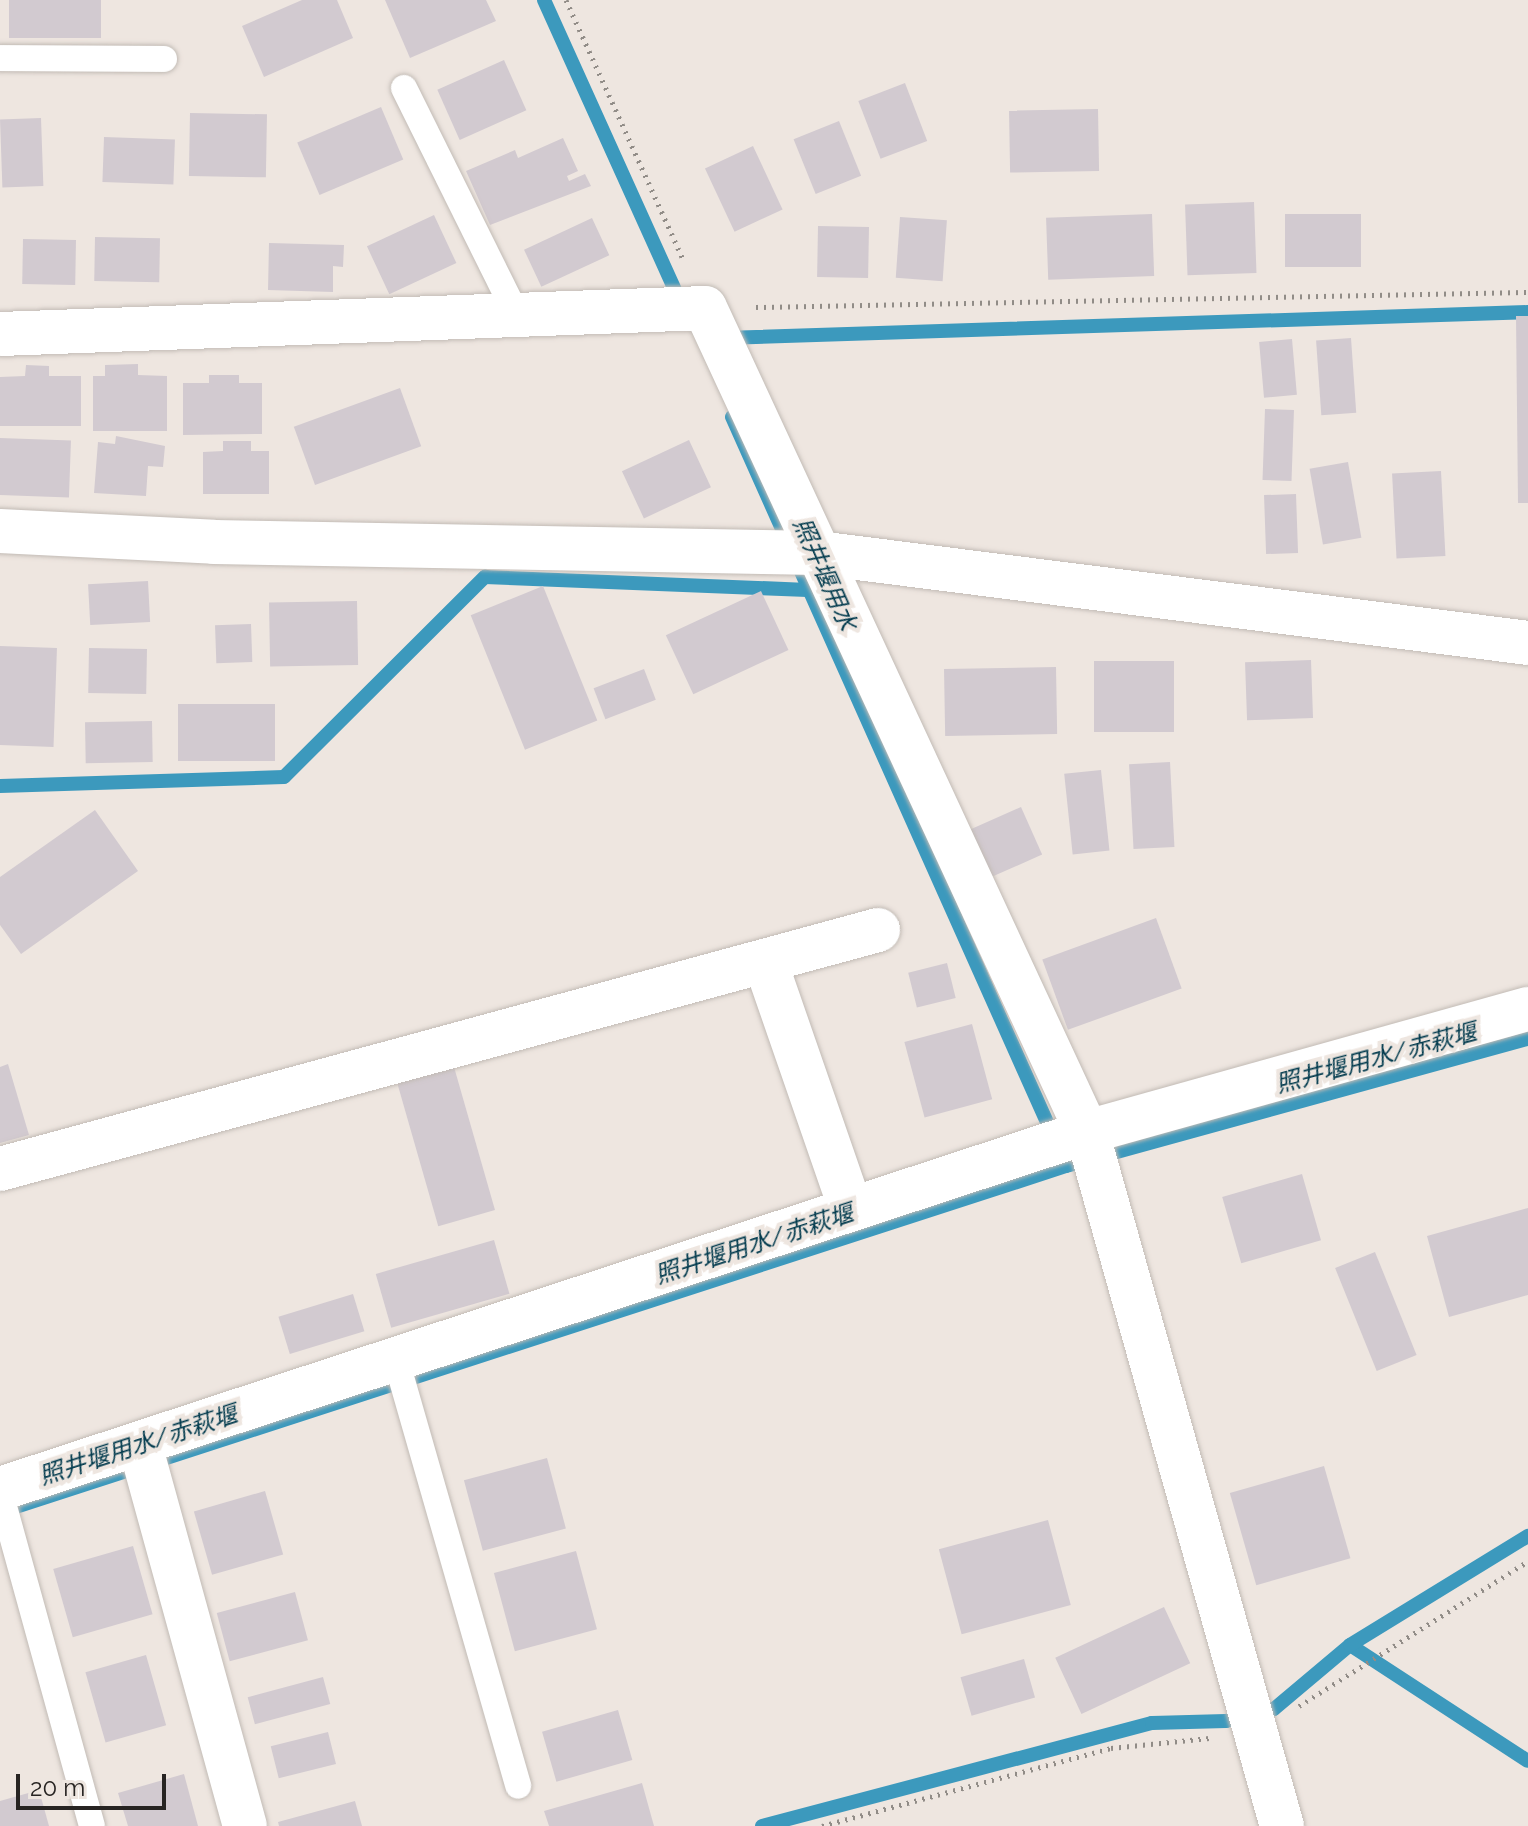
<!DOCTYPE html>
<html>
<head>
<meta charset="utf-8">
<style>
  body { margin:0 }
  #map { position:relative; width:1528px; height:1826px; overflow:hidden; background:#eee6e0; font-family:Raleway,"Noto Sans JP",sans-serif }
  div>[style] { position:absolute }
  .stream>* { height:14px; margin:-7px; padding:0 7px; transform-origin:7px; border-radius:7px; background:#3c99bd }
  .building>* { inset:0; background:#d2cad0; transform-origin:0 0 }
  .path>* { height:5px; margin-top:-2.5px; transform-origin:0; background:repeating-linear-gradient(90deg,#918c87 0 2px,transparent 0 8px) }
  .roads { filter:drop-shadow(0 0 2px #c2bbb5) drop-shadow(0 0 2px #c2bbb5) }
  .lane>* { height:26px; margin:-13px; padding:0 13px; transform-origin:13px; border-radius:13px; background:#fff }
  .street>* { height:44px; margin:-22px; padding:0 22px; transform-origin:22px; border-radius:22px; background:#fff }
  .secondary>* { height:44px; margin:-22px; padding:0 22px; transform-origin:22px; border-radius:22px; background:#fff }
  span { translate:-50% -50%; white-space:nowrap; text-align:center; line-height:1.15; -webkit-text-stroke:8px #eee6e0; paint-order:stroke }
  .water-label { font-size:24px; color:#013a4d; font-style:italic }
  .scale { position:absolute; left:16px; top:1774px; width:150px; height:36px; box-sizing:border-box; border:4px solid #272422; border-top:0; padding-left:10px; font-size:24px; line-height:28px; white-space:nowrap; color:#272422; -webkit-text-stroke:6px #eee6e0; paint-order:stroke }
</style>
</head>
<body>
<div id="map">
  <div class="stream">
    <i style="left:544px;top:0;width:333px;rotate:65.7deg"></i>
    <i style="left:725px;top:338px;width:803px;rotate:-1.85deg"></i>
    <i style="left:732px;top:417px;width:792px;rotate:65.93deg"></i>
    <i style="left:0;top:786px;width:284px;rotate:-1.8deg"></i>
    <i style="left:284px;top:777px;width:284px;rotate:-44.9deg"></i>
    <i style="left:485px;top:577px;width:323px;rotate:2.3deg"></i>
    <i style="left:0;top:1512px;width:1121px;rotate:-17.98deg"></i>
    <i style="left:1066px;top:1166px;width:479px;rotate:-15.4deg"></i>
    <i style="left:1350px;top:1645px;width:212px;rotate:33.1deg"></i>
    <i style="left:762px;top:1826px;width:403px;rotate:-14.8deg"></i>
    <i style="left:1152px;top:1723px;width:74px;rotate:-1.5deg"></i>
    <i style="left:1226px;top:1721px;width:49px;rotate:-14deg"></i>
    <i style="left:1274px;top:1709px;width:99px;rotate:-40.1deg"></i>
    <i style="left:1350px;top:1645px;width:209px;rotate:-31.5deg"></i>
  </div>
  <div class="building">
    <i style="left:9px;top:0;width:92px;height:38px"></i>
    <i style="clip-path:polygon(302px 0,337px 0,353px 38px,264px 77px,242px 26px)"></i>
    <i style="clip-path:polygon(385px 0,486px 0,496px 21px,410px 58px)"></i>
    <i style="left:504px;top:60px;width:55px;height:73px;rotate:66deg"></i>
    <i style="left:905px;top:83px;width:62px;height:50px;rotate:69deg"></i>
    <i style="left:381px;top:107px;width:57px;height:91px;rotate:67deg"></i>
    <i style="left:1098px;top:109px;width:62px;height:89px;rotate:89deg"></i>
    <i style="left:190px;top:113px;width:77px;height:63px;rotate:1deg"></i>
    <i style="left:41px;top:118px;width:68px;height:41px;rotate:88deg"></i>
    <i style="left:839px;top:121px;width:59px;height:49px;rotate:68deg"></i>
    <i style="left:104px;top:137px;width:71px;height:45px;rotate:2deg"></i>
    <i style="clip-path:polygon(563px 138px,578px 171px,567px 176px,569px 181px,585px 174px,591px 186px,490px 225px,466px 171px,515px 150px,518px 158px)"></i>
    <i style="left:753px;top:146px;width:70px;height:53px;rotate:65deg"></i>
    <i style="left:1254px;top:202px;width:71px;height:69px;rotate:88deg"></i>
    <i style="left:1152px;top:214px;width:62px;height:106px;rotate:88deg"></i>
    <i style="left:1361px;top:214px;width:53px;height:76px;rotate:90deg"></i>
    <i style="left:434px;top:215px;width:53px;height:74px;rotate:65deg"></i>
    <i style="left:900px;top:217px;width:47px;height:61px;rotate:4deg"></i>
    <i style="left:592px;top:218px;width:41px;height:75px;rotate:65deg"></i>
    <i style="left:818px;top:226px;width:51px;height:51px;rotate:1deg"></i>
    <i style="left:95px;top:237px;width:65px;height:44px;rotate:1deg"></i>
    <i style="left:23px;top:239px;width:53px;height:45px;rotate:1deg"></i>
    <i style="clip-path:polygon(269px 243px,344px 245px,343px 267px,333px 266px,333px 292px,268px 290px)"></i>
    <i style="clip-path:polygon(1516px 316px,1528px 316px,1528px 503px,1518px 503px)"></i>
    <i style="left:1351px;top:338px;width:75px;height:35px;rotate:86deg"></i>
    <i style="left:1292px;top:339px;width:56px;height:33px;rotate:85deg"></i>
    <i style="clip-path:polygon(138px 364px,138px 375px,167px 376px,167px 431px,93px 431px,93px 376px,105px 376px,105px 365px)"></i>
    <i style="clip-path:polygon(26px 365px,49px 366px,49px 376px,81px 376px,81px 426px,0 426px,0 377px,25px 376px)"></i>
    <i style="clip-path:polygon(209px 375px,239px 375px,239px 383px,262px 383px,262px 434px,183px 435px,183px 383px,209px 383px)"></i>
    <i style="left:400px;top:388px;width:62px;height:113px;rotate:70deg"></i>
    <i style="left:1265px;top:409px;width:29px;height:71px;rotate:2deg"></i>
    <i style="clip-path:polygon(116px 436px,165px 446px,163px 467px,148px 466px,146px 496px,94px 493px,98px 442px,115px 444px)"></i>
    <i style="left:0;top:438px;width:71px;height:57px;rotate:2deg"></i>
    <i style="left:689px;top:440px;width:52px;height:74px;rotate:65deg"></i>
    <i style="clip-path:polygon(223px 441px,251px 441px,251px 451px,269px 451px,269px 494px,203px 494px,203px 452px,223px 451px)"></i>
    <i style="left:1348px;top:462px;width:77px;height:39px;rotate:80deg"></i>
    <i style="left:1441px;top:471px;width:85px;height:49px;rotate:87deg"></i>
    <i style="left:1296px;top:494px;width:59px;height:32px;rotate:88deg"></i>
    <i style="left:148px;top:581px;width:41px;height:60px;rotate:87deg"></i>
    <i style="left:543px;top:586px;width:145px;height:78px;rotate:68deg"></i>
    <i style="left:761px;top:591px;width:65px;height:105px;rotate:65deg"></i>
    <i style="left:357px;top:601px;width:64px;height:88px;rotate:89deg"></i>
    <i style="left:251px;top:624px;width:38px;height:36px;rotate:88deg"></i>
    <i style="left:0;top:646px;width:57px;height:99px;rotate:2deg"></i>
    <i style="left:89px;top:648px;width:58px;height:45px;rotate:1deg"></i>
    <i style="left:1311px;top:660px;width:58px;height:66px;rotate:88deg"></i>
    <i style="left:1094px;top:661px;width:80px;height:71px"></i>
    <i style="left:1056px;top:667px;width:67px;height:112px;rotate:89deg"></i>
    <i style="left:644px;top:669px;width:33px;height:54px;rotate:69deg"></i>
    <i style="left:275px;top:704px;width:57px;height:97px;rotate:90deg"></i>
    <i style="left:152px;top:721px;width:41px;height:67px;rotate:89deg"></i>
    <i style="left:1170px;top:762px;width:85px;height:41px;rotate:87deg"></i>
    <i style="left:1101px;top:770px;width:81px;height:37px;rotate:84deg"></i>
    <i style="left:1021px;top:807px;width:52px;height:55px;rotate:66deg"></i>
    <i style="clip-path:polygon(95px 810px,138px 871px,21px 954px,0 925px,0 877px)"></i>
    <i style="left:1156px;top:918px;width:75px;height:121px;rotate:70deg"></i>
    <i style="left:947px;top:963px;width:36px;height:40px;rotate:76deg"></i>
    <i style="left:972px;top:1024px;width:78px;height:70px;rotate:75deg"></i>
    <i style="left:452px;top:1060px;width:156px;height:59px;rotate:74deg"></i>
    <i style="clip-path:polygon(8px 1064px,29px 1135px,0 1143px,0 1067px)"></i>
    <i style="left:1302px;top:1174px;width:69px;height:83px;rotate:74deg"></i>
    <i style="clip-path:polygon(1528px 1208px,1528px 1295px,1449px 1317px,1427px 1236px)"></i>
    <i style="left:494px;top:1240px;width:56px;height:123px;rotate:74deg"></i>
    <i style="left:1375px;top:1252px;width:111px;height:43px;rotate:68deg"></i>
    <i style="left:353px;top:1294px;width:39px;height:78px;rotate:73deg"></i>
    <i style="left:547px;top:1458px;width:73px;height:86px;rotate:75deg"></i>
    <i style="left:1324px;top:1466px;width:96px;height:98px;rotate:74deg"></i>
    <i style="left:265px;top:1491px;width:66px;height:74px;rotate:74deg"></i>
    <i style="left:1048px;top:1520px;width:88px;height:113px;rotate:75deg"></i>
    <i style="left:133px;top:1546px;width:71px;height:83px;rotate:74deg"></i>
    <i style="left:576px;top:1551px;width:81px;height:85px;rotate:75deg"></i>
    <i style="left:295px;top:1592px;width:50px;height:81px;rotate:75deg"></i>
    <i style="left:1164px;top:1607px;width:62px;height:120px;rotate:65deg"></i>
    <i style="left:146px;top:1655px;width:73px;height:63px;rotate:74deg"></i>
    <i style="left:1024px;top:1659px;width:40px;height:66px;rotate:74deg"></i>
    <i style="left:323px;top:1677px;width:28px;height:78px;rotate:75deg"></i>
    <i style="left:618px;top:1710px;width:52px;height:79px;rotate:74deg"></i>
    <i style="left:328px;top:1732px;width:33px;height:59px;rotate:76deg"></i>
    <i style="clip-path:polygon(184px 1774px,198px 1826px,128px 1826px,118px 1793px)"></i>
    <i style="clip-path:polygon(642px 1783px,654px 1826px,549px 1826px,544px 1811px)"></i>
    <i style="clip-path:polygon(39px 1790px,49px 1826px,0 1826px,0 1801px)"></i>
    <i style="clip-path:polygon(355px 1801px,362px 1826px,279px 1826px,278px 1822px)"></i>
  </div>
  <div class="path">
    <i style="left:566px;top:0;width:286px;rotate:65.7deg"></i>
    <i style="left:756px;top:307px;width:772px;rotate:-1.11deg"></i>
    <i style="left:1299px;top:1706px;width:271px;rotate:-32.3deg"></i>
    <i style="left:822px;top:1826px;width:299px;rotate:-15.1deg"></i>
    <i style="left:1111px;top:1748px;width:99px;rotate:-5.8deg"></i>
  </div>
  <div class="roads">
    <div class="lane">
      <i style="left:0;top:58px;width:164px;rotate:0.3deg"></i>
      <i style="left:404px;top:88px;width:252px;rotate:63.6deg"></i>
      <i style="left:395px;top:1356px;width:447px;rotate:74deg"></i>
      <i style="left:0;top:1492px;width:346px;rotate:74.6deg"></i>
    </div>
    <div class="street">
      <i style="left:0;top:334px;width:705px;rotate:-2.11deg"></i>
      <i style="left:705px;top:308px;width:908px;rotate:65.13deg"></i>
      <i style="left:1087px;top:1132px;width:721px;rotate:74.31deg"></i>
      <i style="left:765px;top:961px;width:262px;rotate:70.9deg"></i>
      <i style="left:0;top:1169px;width:910px;rotate:-15.23deg"></i>
      <i style="left:140px;top:1445px;width:395px;rotate:74.6deg"></i>
      <i style="left:0;top:1489px;width:1144px;rotate:-18.18deg"></i>
      <i style="left:1087px;top:1132px;width:458px;rotate:-15.6deg"></i>
    </div>
    <div class="secondary">
      <i style="left:0;top:531px;width:214px;rotate:2.9deg"></i>
      <i style="left:214px;top:542px;width:604px;rotate:1.04deg"></i>
      <i style="left:818px;top:553px;width:716px;rotate:7.22deg"></i>
    </div>
  </div>
  <div class="water-label">
    <span style="left:825px;top:574px;rotate:66deg">照井堰用水</span>
    <span style="left:1376px;top:1058px;rotate:-15deg">照井堰用水/赤萩堰</span>
    <span style="left:754px;top:1244px;rotate:-18deg">照井堰用水/赤萩堰</span>
    <span style="left:138px;top:1445px;rotate:-18deg">照井堰用水/赤萩堰</span>
  </div>
  <div class="scale">20 m</div>
</div>
</body>
</html>
